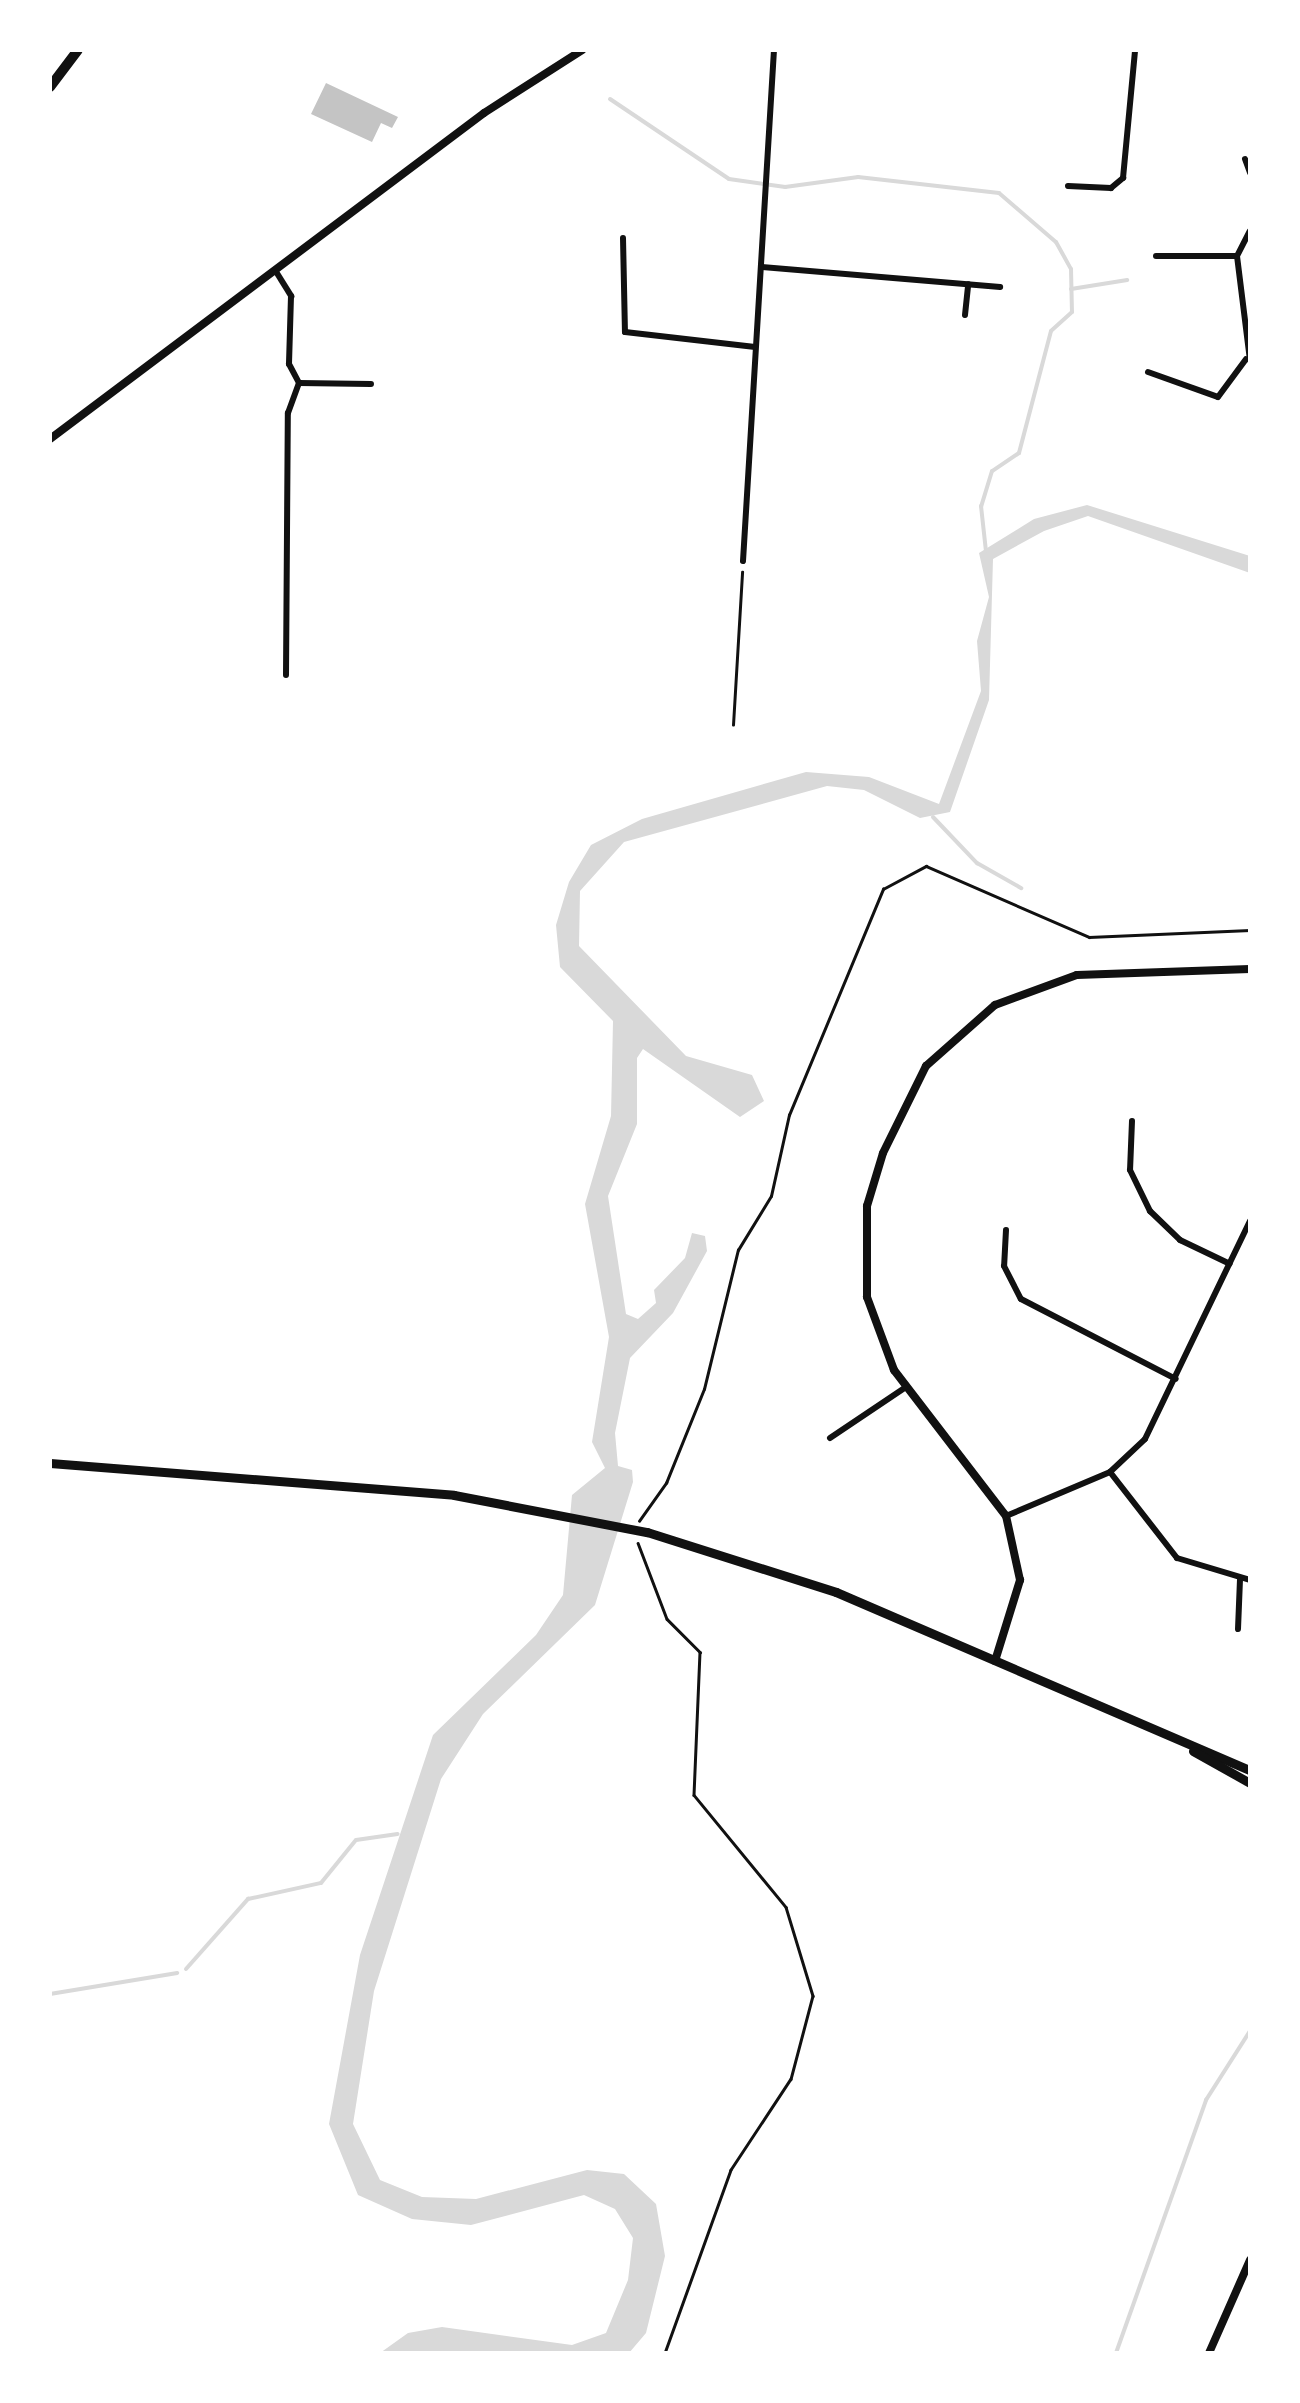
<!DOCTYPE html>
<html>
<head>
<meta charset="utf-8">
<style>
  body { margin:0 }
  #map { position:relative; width:1300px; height:2403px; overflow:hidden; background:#fff; font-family:"Open Sans",sans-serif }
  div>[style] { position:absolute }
  .water>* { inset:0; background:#d9d9d9 }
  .stream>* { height:4px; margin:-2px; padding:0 2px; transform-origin:2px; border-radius:2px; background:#d9d9d9 }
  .building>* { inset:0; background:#c4c4c4 }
  .path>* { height:2.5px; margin:-1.25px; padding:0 1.25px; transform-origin:1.25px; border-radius:1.25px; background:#111 }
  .minor>* { height:6px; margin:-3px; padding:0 3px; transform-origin:3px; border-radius:3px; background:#111 }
  .tertiary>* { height:8px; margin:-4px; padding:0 4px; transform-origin:4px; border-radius:4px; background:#111 }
  .secondary>* { height:9px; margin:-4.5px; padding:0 4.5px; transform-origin:4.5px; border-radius:4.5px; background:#111 }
  .motorway>* { height:10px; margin:-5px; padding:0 5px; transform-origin:5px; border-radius:5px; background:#111 }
  span { translate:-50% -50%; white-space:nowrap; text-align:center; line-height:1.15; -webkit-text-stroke:10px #fff; paint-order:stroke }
  .frame { position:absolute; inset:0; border:52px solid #fff; pointer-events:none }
</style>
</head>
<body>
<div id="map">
  <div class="water">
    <i style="clip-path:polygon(1087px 505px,1250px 556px,1250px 573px,1088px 516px,1044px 531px,993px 559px,989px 700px,950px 812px,920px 818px,864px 790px,827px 786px,624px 842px,580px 891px,579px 946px,686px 1056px,752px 1075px,764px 1101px,740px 1117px,643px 1049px,637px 1058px,637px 1124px,608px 1196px,626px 1314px,638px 1319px,656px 1303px,654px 1290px,685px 1258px,692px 1233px,705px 1236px,707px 1251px,673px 1313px,630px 1358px,615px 1433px,618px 1466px,632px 1470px,633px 1482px,595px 1605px,483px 1714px,441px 1779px,374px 1991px,353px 2124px,380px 2180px,422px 2197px,476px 2199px,587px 2170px,624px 2174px,656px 2204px,665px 2256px,646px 2333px,629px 2353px,380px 2353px,408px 2333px,442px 2327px,572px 2345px,606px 2333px,628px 2280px,633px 2238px,615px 2209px,584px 2195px,471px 2225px,412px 2219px,358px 2195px,329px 2124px,360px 1955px,433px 1735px,536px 1635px,563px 1595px,572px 1495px,605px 1468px,592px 1442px,609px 1337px,585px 1204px,611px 1116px,613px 1021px,560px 967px,556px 925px,569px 882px,591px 845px,642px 819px,806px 772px,869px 777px,939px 804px,981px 691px,977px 641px,989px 597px,979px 553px,1034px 519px)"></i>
  </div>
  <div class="stream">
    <i style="left:610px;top:99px;width:143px;rotate:33.9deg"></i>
    <i style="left:729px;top:179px;width:57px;rotate:8.1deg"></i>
    <i style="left:785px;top:187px;width:74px;rotate:-7.8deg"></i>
    <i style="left:858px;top:177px;width:142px;rotate:6.5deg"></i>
    <i style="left:999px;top:193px;width:75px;rotate:40.7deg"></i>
    <i style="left:1056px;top:242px;width:31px;rotate:61deg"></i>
    <i style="left:1071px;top:269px;width:43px;rotate:88.7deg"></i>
    <i style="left:1072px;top:312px;width:28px;rotate:138deg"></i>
    <i style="left:1051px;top:331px;width:126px;rotate:104.7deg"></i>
    <i style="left:1019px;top:453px;width:32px;rotate:146deg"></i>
    <i style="left:992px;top:471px;width:37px;rotate:107deg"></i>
    <i style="left:981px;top:506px;width:45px;rotate:83.7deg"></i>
    <i style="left:1071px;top:289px;width:57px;rotate:-9.1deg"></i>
    <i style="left:933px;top:817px;width:64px;rotate:46.3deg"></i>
    <i style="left:977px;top:863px;width:51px;rotate:29.6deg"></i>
    <i style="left:186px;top:1969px;width:94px;rotate:-48.5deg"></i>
    <i style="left:248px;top:1899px;width:75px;rotate:-12.4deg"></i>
    <i style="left:321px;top:1883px;width:55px;rotate:-50.9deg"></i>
    <i style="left:356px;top:1840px;width:42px;rotate:-8.1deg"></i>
    <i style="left:50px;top:1994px;width:129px;rotate:-9.4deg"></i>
    <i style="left:1116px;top:2353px;width:269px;rotate:-70.4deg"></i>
    <i style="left:1206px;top:2100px;width:82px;rotate:-57.5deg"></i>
  </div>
  <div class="building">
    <i style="clip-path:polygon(326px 83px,398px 117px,392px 128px,381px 123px,372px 142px,311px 114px)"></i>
  </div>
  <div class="path">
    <i style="left:733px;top:725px;width:153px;rotate:-86.6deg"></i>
    <i style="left:639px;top:1521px;width:47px;rotate:-54.6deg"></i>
    <i style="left:666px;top:1483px;width:101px;rotate:-68deg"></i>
    <i style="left:704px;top:1389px;width:143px;rotate:-76.3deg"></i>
    <i style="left:738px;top:1250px;width:63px;rotate:-58.6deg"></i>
    <i style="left:771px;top:1196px;width:83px;rotate:-77.5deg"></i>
    <i style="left:789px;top:1115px;width:245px;rotate:-67.4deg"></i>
    <i style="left:883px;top:889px;width:49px;rotate:-28.1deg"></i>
    <i style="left:926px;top:866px;width:178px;rotate:23.5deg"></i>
    <i style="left:1089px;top:937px;width:161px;rotate:-2.5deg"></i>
    <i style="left:638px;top:1543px;width:81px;rotate:69.1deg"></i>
    <i style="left:667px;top:1619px;width:47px;rotate:45deg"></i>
    <i style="left:700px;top:1652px;width:143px;rotate:92.4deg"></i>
    <i style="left:694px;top:1795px;width:145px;rotate:50.6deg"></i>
    <i style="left:786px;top:1907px;width:93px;rotate:73.1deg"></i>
    <i style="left:813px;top:1996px;width:86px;rotate:104.8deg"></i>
    <i style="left:791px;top:2079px;width:109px;rotate:123.4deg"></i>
    <i style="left:731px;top:2170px;width:195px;rotate:109.8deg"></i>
  </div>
  <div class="minor">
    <i style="left:1245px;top:159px;width:15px;rotate:70deg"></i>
    <i style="left:1068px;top:186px;width:43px;rotate:2.7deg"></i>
    <i style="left:1111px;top:188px;width:16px;rotate:-40deg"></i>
    <i style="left:1123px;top:178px;width:129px;rotate:-84.6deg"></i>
    <i style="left:623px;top:238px;width:94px;rotate:88.8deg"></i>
    <i style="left:625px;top:332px;width:131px;rotate:6.6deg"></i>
    <i style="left:1156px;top:256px;width:81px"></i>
    <i style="left:1237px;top:256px;width:105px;rotate:82.9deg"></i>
    <i style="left:1237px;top:256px;width:28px;rotate:-63deg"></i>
    <i style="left:761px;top:267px;width:240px;rotate:4.8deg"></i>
    <i style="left:275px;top:270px;width:31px;rotate:58deg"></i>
    <i style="left:291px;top:296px;width:68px;rotate:91.7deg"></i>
    <i style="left:289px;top:364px;width:21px;rotate:62deg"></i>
    <i style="left:299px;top:383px;width:72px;rotate:0.8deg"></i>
    <i style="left:965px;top:315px;width:31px;rotate:-84deg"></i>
    <i style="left:1148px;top:372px;width:74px;rotate:19.7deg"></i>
    <i style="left:1218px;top:397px;width:47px;rotate:-53.6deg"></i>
    <i style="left:743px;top:561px;width:512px;rotate:-86.53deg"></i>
    <i style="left:286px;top:675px;width:262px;rotate:-89.6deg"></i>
    <i style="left:288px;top:413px;width:32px;rotate:-70deg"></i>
    <i style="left:1132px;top:1121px;width:49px;rotate:92.3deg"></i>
    <i style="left:1130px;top:1170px;width:46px;rotate:64deg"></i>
    <i style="left:1150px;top:1211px;width:42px;rotate:44deg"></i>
    <i style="left:1180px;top:1240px;width:55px;rotate:25.6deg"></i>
    <i style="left:1006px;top:1230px;width:36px;rotate:93deg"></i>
    <i style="left:1004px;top:1266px;width:37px;rotate:63deg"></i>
    <i style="left:1021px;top:1299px;width:174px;rotate:27.3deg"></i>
    <i style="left:830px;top:1438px;width:92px;rotate:-33.9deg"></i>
    <i style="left:1110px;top:1472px;width:109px;rotate:52.1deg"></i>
    <i style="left:1177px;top:1558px;width:76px;rotate:16.8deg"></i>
    <i style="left:1006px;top:1516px;width:113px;rotate:-22.9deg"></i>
    <i style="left:1110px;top:1472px;width:48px;rotate:-43.3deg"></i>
    <i style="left:1145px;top:1439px;width:242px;rotate:-64.3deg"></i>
    <i style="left:1238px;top:1629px;width:49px;rotate:-87.7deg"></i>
  </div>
  <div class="tertiary">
    <i style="left:50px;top:439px;width:543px;rotate:-36.91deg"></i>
    <i style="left:484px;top:113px;width:117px;rotate:-32.7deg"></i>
    <i style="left:995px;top:1661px;width:85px;rotate:-72.8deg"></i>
    <i style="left:1020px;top:1580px;width:66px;rotate:-102.3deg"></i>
    <i style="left:1006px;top:1516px;width:184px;rotate:-127.5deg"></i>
    <i style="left:894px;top:1370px;width:78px;rotate:-110.3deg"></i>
    <i style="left:867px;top:1297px;width:91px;rotate:-90deg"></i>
    <i style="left:867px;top:1206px;width:55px;rotate:-73.2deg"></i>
    <i style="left:883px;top:1153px;width:97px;rotate:-63.7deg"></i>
    <i style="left:926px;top:1066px;width:92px;rotate:-41.5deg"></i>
    <i style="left:995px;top:1005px;width:87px;rotate:-20.1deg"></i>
    <i style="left:1077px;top:975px;width:173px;rotate:-2deg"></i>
    <i style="left:1209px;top:2353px;width:102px;rotate:-66.2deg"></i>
  </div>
  <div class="secondary">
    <i style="left:50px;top:1463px;width:405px;rotate:4.5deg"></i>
    <i style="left:454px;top:1495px;width:197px;rotate:10.9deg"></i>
    <i style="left:647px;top:1532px;width:198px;rotate:17.6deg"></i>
    <i style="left:836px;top:1592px;width:451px;rotate:23.3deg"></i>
    <i style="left:1193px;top:1751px;width:65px;rotate:29.3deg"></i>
  </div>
  <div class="motorway">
    <i style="left:50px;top:87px;width:46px;rotate:-52.9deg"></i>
  </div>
  <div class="frame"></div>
</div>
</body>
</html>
